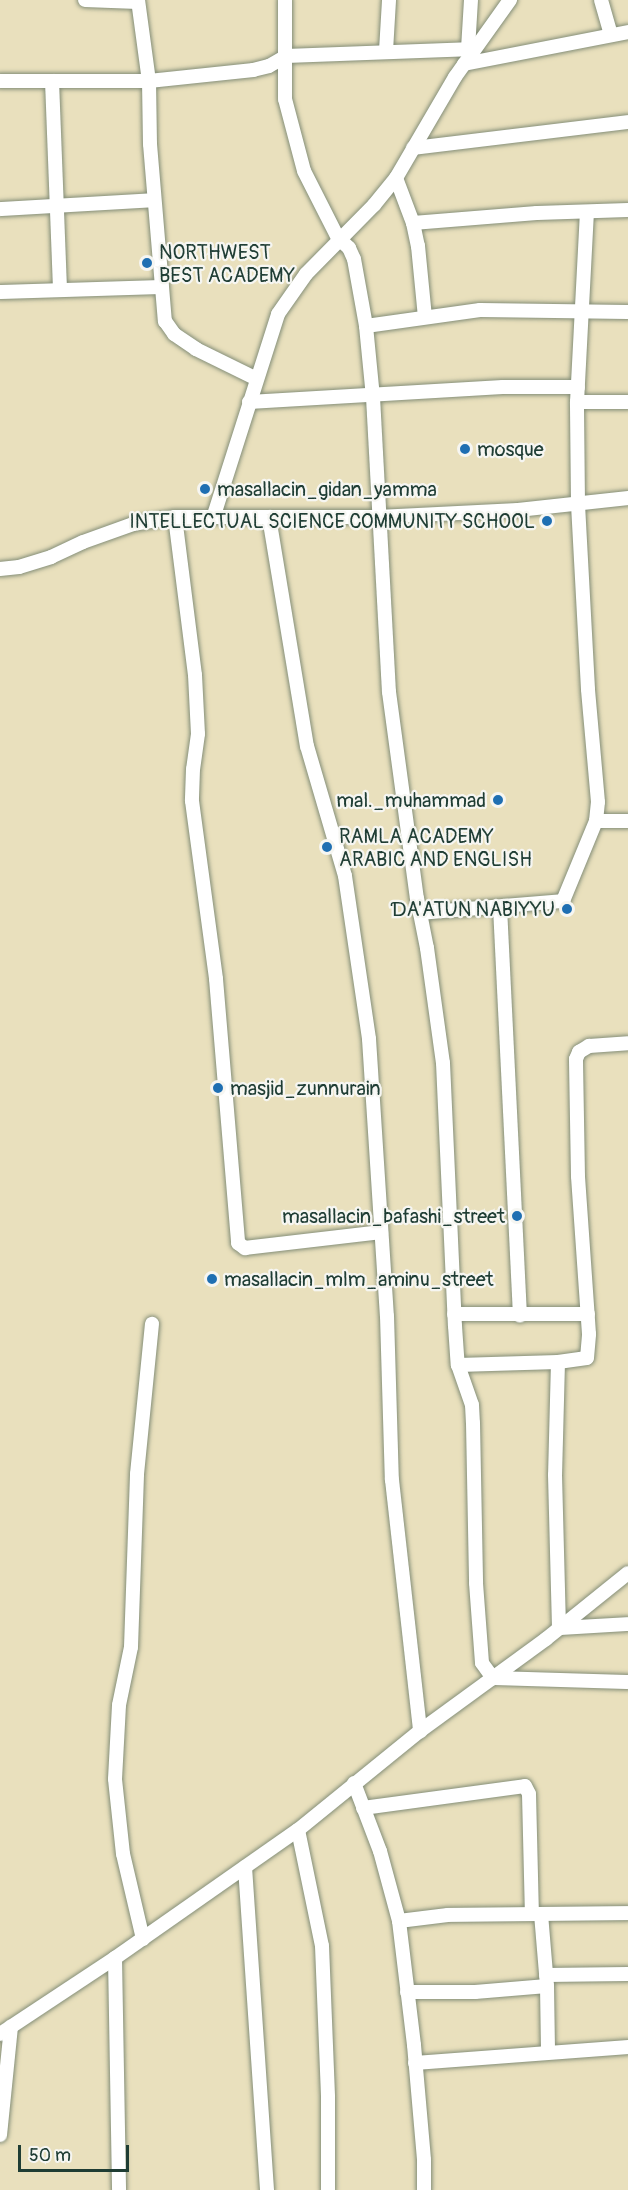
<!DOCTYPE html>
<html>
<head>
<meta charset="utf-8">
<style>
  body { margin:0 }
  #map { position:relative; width:628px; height:2190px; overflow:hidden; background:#e9e0bd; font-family:Pangolin,sans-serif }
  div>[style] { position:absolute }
  .roads { filter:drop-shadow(0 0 2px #848e78) drop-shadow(0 0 2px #848e78) }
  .minor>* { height:14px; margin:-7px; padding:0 7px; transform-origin:7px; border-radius:7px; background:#fff }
  .dots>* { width:16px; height:16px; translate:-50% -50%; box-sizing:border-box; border:3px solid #f6f6f2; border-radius:50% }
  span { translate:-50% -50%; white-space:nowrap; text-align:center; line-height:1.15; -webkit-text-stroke:4.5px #f6f6f2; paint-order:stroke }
  .poi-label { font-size:20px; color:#1f3d34 }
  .left { translate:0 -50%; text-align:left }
  .right { translate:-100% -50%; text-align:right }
  .scale { position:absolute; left:18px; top:2145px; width:111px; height:27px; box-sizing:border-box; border:3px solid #1f3d34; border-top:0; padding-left:8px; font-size:18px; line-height:21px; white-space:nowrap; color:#1f3d34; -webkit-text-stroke:4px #f6f6f2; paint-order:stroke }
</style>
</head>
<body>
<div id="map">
  <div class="roads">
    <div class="minor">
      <i style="left:85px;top:0;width:53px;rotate:2.2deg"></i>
      <i style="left:138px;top:0;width:82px;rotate:82.3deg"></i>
      <i style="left:149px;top:81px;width:63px;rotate:89.1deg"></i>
      <i style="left:150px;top:144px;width:178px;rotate:85.2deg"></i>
      <i style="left:165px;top:321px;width:16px;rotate:55deg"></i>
      <i style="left:174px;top:334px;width:27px;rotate:34deg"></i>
      <i style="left:196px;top:349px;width:66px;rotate:26.2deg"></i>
      <i style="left:285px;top:0;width:99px;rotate:90deg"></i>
      <i style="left:285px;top:99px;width:74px;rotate:75.2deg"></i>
      <i style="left:304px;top:171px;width:75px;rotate:63.1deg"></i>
      <i style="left:338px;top:238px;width:15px;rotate:42deg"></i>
      <i style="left:349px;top:248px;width:12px;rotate:66deg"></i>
      <i style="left:354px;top:259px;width:68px;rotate:79.8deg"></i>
      <i style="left:366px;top:326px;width:71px;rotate:84.4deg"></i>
      <i style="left:373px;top:397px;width:295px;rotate:86.9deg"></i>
      <i style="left:389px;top:692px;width:208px;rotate:82.3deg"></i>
      <i style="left:417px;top:898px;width:51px;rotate:78.7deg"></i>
      <i style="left:427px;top:948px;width:116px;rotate:82.1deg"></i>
      <i style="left:443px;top:1063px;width:263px;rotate:87.4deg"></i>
      <i style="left:455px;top:1326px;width:39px;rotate:86deg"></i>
      <i style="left:458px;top:1365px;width:42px;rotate:70.7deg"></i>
      <i style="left:472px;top:1405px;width:18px;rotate:87deg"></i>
      <i style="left:473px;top:1423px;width:160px;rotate:88.9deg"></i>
      <i style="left:476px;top:1583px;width:80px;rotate:85.7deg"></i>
      <i style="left:482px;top:1663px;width:19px;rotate:54deg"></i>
      <i style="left:493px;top:1678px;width:135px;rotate:1.7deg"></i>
      <i style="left:601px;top:0;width:36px;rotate:74deg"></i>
      <i style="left:468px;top:49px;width:49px;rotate:-86.5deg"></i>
      <i style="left:386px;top:51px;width:51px;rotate:-86.6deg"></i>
      <i style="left:464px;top:64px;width:167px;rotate:-11deg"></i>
      <i style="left:0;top:81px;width:149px"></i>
      <i style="left:149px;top:81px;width:105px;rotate:-6deg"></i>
      <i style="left:253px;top:70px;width:16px;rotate:-14deg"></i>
      <i style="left:269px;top:66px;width:20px;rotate:-30deg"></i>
      <i style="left:286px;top:56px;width:188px;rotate:-2.1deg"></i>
      <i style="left:52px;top:81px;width:209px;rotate:87.8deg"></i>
      <i style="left:413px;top:148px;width:217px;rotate:-6.9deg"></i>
      <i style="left:396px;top:178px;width:48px;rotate:69.3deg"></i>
      <i style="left:413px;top:223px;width:24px;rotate:78deg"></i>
      <i style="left:418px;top:246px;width:71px;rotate:84.4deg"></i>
      <i style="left:0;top:209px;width:154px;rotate:-3.3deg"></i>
      <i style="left:413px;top:223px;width:124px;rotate:-4.6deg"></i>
      <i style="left:537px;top:213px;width:91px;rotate:-1.9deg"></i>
      <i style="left:0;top:292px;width:162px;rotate:-1.8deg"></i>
      <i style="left:366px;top:326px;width:115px;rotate:-8deg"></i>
      <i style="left:480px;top:310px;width:148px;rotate:0.8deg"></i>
      <i style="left:249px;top:402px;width:254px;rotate:-3.4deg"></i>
      <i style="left:503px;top:387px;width:75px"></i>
      <i style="left:577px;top:402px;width:51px"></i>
      <i style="left:214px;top:515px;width:211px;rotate:-72.3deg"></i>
      <i style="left:278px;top:314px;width:49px;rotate:-55deg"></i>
      <i style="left:306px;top:274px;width:97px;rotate:-45.4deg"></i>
      <i style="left:374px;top:205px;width:35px;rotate:-51deg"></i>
      <i style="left:396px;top:178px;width:117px;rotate:-59.7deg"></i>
      <i style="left:455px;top:77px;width:95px;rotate:-54.5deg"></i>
      <i style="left:175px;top:517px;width:159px;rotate:82.8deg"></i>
      <i style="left:195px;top:675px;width:59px;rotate:87.1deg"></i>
      <i style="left:198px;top:734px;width:35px;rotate:98deg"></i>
      <i style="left:193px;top:769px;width:32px;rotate:92deg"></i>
      <i style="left:192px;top:801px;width:180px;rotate:82.3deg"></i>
      <i style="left:216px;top:979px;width:265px;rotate:85.2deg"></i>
      <i style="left:238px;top:1243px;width:9px;rotate:36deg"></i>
      <i style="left:245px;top:1248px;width:137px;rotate:-6.7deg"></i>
      <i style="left:269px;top:517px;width:232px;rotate:80.6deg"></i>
      <i style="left:307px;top:746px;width:135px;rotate:73.7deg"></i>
      <i style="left:345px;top:876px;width:165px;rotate:81.6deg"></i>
      <i style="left:369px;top:1039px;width:278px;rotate:86.3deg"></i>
      <i style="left:387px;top:1316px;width:164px;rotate:88.3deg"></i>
      <i style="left:392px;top:1480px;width:253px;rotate:83.6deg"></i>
      <i style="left:0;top:569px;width:19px;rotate:-6deg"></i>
      <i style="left:19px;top:567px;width:34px;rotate:-17deg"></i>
      <i style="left:51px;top:557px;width:35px;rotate:-25deg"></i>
      <i style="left:83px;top:542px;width:53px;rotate:-19.8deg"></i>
      <i style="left:133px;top:524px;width:43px;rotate:-9.5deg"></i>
      <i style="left:175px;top:517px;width:203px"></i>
      <i style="left:378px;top:517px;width:140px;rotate:-2.9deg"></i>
      <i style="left:518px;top:510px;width:111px;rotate:-6.2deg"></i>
      <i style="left:596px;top:821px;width:32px"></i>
      <i style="left:500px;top:907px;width:409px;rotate:87.2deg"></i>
      <i style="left:420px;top:913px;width:144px;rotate:-4.8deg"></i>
      <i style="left:563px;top:901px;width:87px;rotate:-67.6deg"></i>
      <i style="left:596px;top:821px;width:19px;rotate:-84deg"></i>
      <i style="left:598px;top:802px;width:113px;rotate:-95.1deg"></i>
      <i style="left:588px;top:689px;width:186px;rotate:-93.1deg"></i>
      <i style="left:578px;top:503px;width:101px;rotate:-90.6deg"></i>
      <i style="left:577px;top:402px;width:189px;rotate:-87deg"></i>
      <i style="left:454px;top:1314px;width:134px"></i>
      <i style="left:558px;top:1362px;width:113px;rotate:91.5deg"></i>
      <i style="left:555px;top:1475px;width:153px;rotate:88.5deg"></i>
      <i style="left:559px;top:1628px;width:69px;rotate:-3.3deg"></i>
      <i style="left:458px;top:1365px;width:100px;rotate:-1.7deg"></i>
      <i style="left:558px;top:1362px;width:29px;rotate:-8deg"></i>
      <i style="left:587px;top:1358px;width:24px;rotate:-85deg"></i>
      <i style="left:589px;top:1334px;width:158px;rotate:-94deg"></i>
      <i style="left:578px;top:1176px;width:117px;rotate:-91deg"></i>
      <i style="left:576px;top:1059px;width:8px;rotate:-67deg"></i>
      <i style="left:579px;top:1052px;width:12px;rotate:-31deg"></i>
      <i style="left:589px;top:1046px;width:39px;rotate:-4deg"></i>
      <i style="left:354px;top:1783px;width:73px;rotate:69.1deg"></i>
      <i style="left:380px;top:1851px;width:73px;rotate:74.8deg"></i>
      <i style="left:399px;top:1921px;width:125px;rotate:83.1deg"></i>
      <i style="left:414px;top:2045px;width:115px;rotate:85deg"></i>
      <i style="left:424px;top:2160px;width:30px;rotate:90deg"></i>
      <i style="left:363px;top:1808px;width:163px;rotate:-7.7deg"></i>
      <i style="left:525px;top:1786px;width:9px;rotate:63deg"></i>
      <i style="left:529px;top:1794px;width:120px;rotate:88.6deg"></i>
      <i style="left:298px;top:1830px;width:118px;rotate:78.3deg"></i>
      <i style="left:322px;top:1946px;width:151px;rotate:87.7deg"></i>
      <i style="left:328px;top:2097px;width:93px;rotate:90deg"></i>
      <i style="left:245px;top:1867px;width:324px;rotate:86.1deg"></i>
      <i style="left:541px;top:1914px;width:72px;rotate:85.2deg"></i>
      <i style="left:547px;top:1986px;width:65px;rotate:89.1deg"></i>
      <i style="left:399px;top:1921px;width:49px;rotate:-7deg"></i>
      <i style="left:448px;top:1915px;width:180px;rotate:-0.6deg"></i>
      <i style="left:143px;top:1939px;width:87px;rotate:-103.2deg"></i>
      <i style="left:123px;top:1854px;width:75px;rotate:-96.1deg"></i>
      <i style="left:115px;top:1779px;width:74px;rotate:-86.9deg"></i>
      <i style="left:119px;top:1705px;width:59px;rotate:-78.3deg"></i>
      <i style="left:131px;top:1647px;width:173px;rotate:-88deg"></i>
      <i style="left:137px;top:1474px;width:151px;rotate:-84.3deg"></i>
      <i style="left:115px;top:1958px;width:232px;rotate:89deg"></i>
      <i style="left:546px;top:1975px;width:82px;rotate:-0.7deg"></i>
      <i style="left:407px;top:1992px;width:68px"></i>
      <i style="left:475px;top:1992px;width:72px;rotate:-4.8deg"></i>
      <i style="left:0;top:2034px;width:138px;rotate:-33.5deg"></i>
      <i style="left:115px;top:1958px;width:223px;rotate:-35deg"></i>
      <i style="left:298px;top:1830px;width:157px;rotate:-39.1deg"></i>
      <i style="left:420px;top:1731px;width:156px;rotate:-36.1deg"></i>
      <i style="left:546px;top:1639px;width:105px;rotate:-38.8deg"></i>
      <i style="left:415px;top:2063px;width:214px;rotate:-4.3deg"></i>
      <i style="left:0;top:2135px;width:109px;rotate:-84.2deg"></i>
    </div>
  </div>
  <div class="dots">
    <i style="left:147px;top:263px;background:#1f6fb2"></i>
    <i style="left:465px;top:449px;background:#1f6fb2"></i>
    <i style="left:205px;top:489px;background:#1f6fb2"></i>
    <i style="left:547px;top:521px;background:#1f6fb2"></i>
    <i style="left:498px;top:800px;background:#1f6fb2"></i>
    <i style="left:327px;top:847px;background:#1f6fb2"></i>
    <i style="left:567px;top:909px;background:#1f6fb2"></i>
    <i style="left:218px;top:1088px;background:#1f6fb2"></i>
    <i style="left:517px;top:1216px;background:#1f6fb2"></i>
    <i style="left:212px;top:1279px;background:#1f6fb2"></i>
  </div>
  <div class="poi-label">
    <span class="left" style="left:159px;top:264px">NORTHWEST<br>BEST ACADEMY</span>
    <span class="left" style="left:477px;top:449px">mosque</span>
    <span class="left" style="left:217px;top:489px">masallacin_gidan_yamma</span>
    <span class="right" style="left:535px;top:521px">INTELLECTUAL SCIENCE COMMUNITY SCHOOL</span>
    <span class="right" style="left:486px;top:800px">mal._muhammad</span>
    <span class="left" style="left:339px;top:848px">RAMLA ACADEMY<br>ARABIC AND ENGLISH</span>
    <span class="right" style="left:555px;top:909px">ƊA'ATUN NABIYYU</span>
    <span class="left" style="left:230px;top:1088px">masjid_zunnurain</span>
    <span class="right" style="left:505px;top:1216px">masallacin_bafashi_street</span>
    <span class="left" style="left:224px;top:1279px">masallacin_mlm_aminu_street</span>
  </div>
  <div class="scale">50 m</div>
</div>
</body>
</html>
